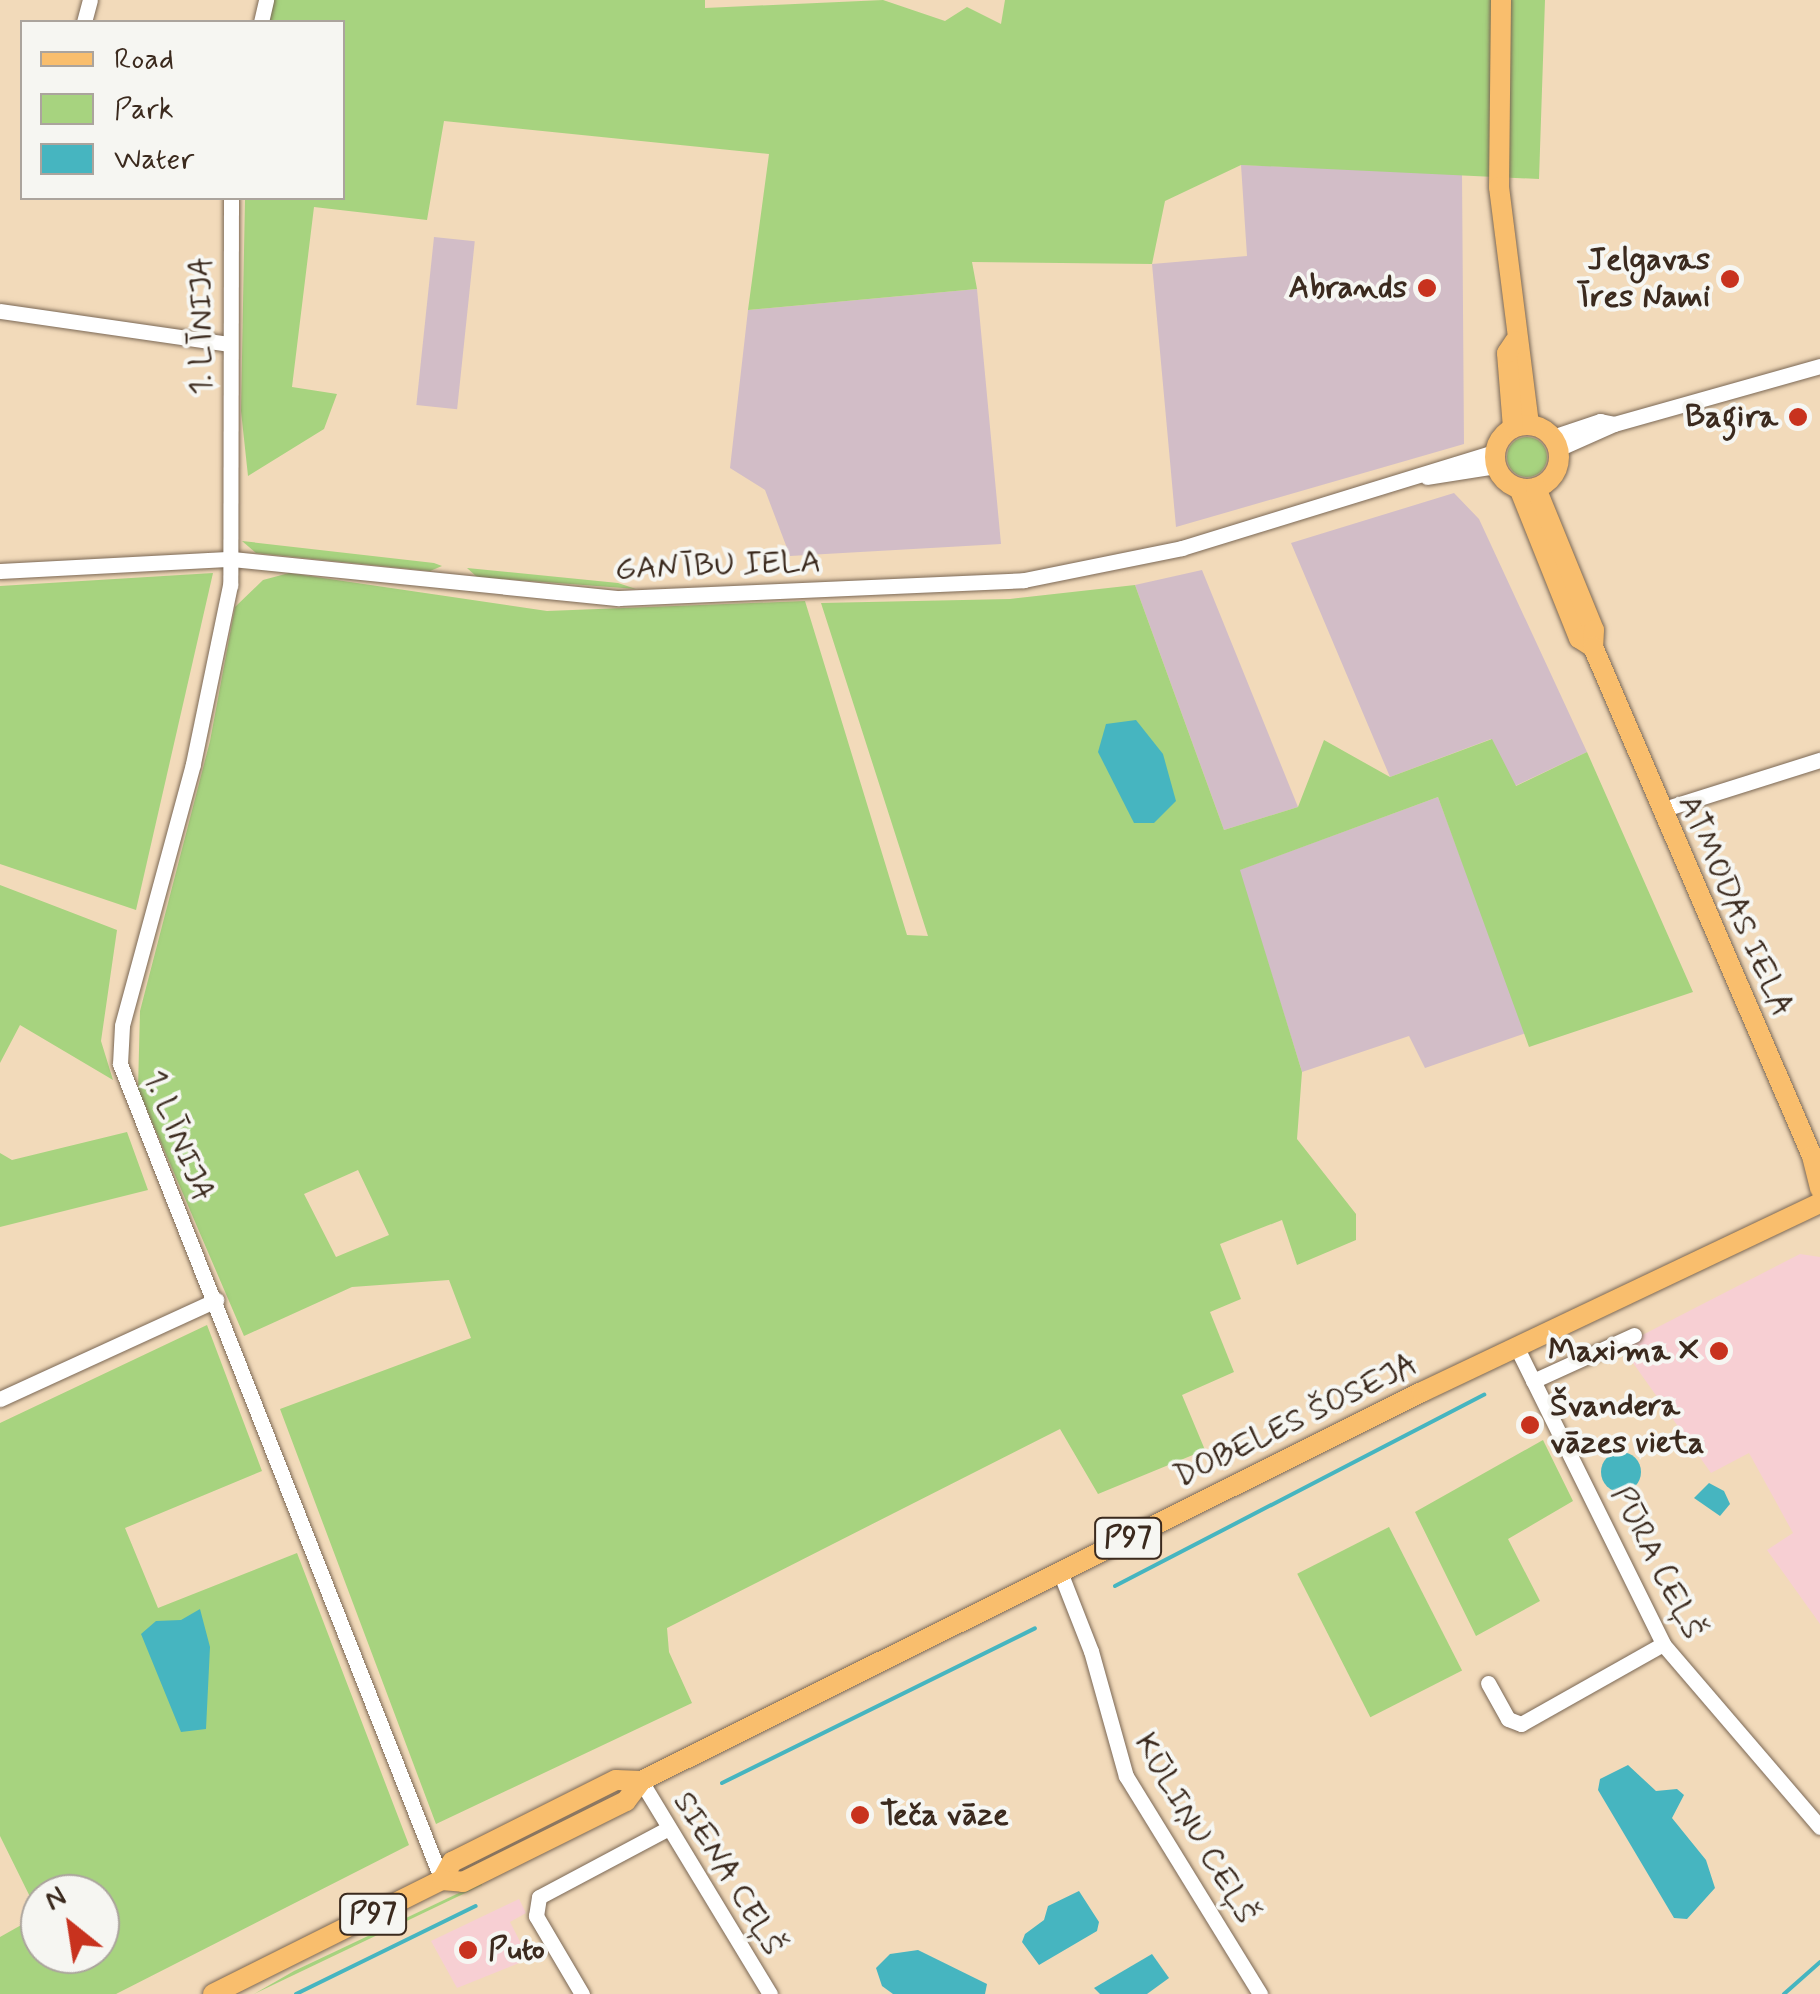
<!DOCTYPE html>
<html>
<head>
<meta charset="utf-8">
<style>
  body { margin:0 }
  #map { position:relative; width:1820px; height:1994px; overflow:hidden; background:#f2daba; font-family:Mynerve,sans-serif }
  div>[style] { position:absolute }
  .built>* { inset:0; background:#f7cfd3 }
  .industrial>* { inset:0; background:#d2bdc7; transform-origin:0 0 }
  .green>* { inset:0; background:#a7d37f; transform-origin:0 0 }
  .round { border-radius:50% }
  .water>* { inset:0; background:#46b5c0 }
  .stream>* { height:4px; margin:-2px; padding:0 2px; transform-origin:2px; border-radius:2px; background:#46b5c0 }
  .roads { filter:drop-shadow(0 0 2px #7b6855) drop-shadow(0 0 2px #7b6855) }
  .minor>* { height:15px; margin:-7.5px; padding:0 7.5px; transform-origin:7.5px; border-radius:7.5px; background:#fff }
  .major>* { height:20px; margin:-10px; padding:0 10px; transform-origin:10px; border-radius:10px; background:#f9be6d }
  .major>.ring { margin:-10px; padding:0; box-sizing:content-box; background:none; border:20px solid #f9be6d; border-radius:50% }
  .dots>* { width:28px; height:28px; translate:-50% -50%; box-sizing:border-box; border:5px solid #f6f6f2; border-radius:50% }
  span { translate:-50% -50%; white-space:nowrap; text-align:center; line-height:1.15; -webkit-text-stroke:8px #f6f6f2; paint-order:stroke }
  .shield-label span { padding:2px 8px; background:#f6f6f2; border:2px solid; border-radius:8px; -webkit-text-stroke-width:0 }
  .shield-label { font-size:30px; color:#3b2a1e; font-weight:700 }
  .poi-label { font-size:32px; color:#3b2a1e; font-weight:700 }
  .right { translate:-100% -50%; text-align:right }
  .left { translate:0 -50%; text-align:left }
  .street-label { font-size:32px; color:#3b2a1e }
  .legend { position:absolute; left:20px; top:20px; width:325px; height:180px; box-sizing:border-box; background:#f6f6f2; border:2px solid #aba49d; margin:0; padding:12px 18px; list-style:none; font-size:30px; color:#3b2a1e }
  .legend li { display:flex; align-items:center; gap:20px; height:50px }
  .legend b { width:50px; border:2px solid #aba49d }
  .north { position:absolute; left:20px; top:1874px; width:100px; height:100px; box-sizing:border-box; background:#f6f6f2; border:2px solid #aba49d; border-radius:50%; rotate:330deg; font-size:28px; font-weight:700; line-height:40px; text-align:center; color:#3b2a1e }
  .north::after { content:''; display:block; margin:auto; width:35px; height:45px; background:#c8321e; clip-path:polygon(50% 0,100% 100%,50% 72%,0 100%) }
</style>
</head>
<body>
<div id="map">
  <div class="built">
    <i style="clip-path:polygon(1800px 1254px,1820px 1257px,1820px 1624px,1767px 1550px,1793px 1533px,1749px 1453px,1711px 1473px,1621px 1346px)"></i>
    <i style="clip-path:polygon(519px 1899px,526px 1913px,510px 1922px,529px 1959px,457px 1988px,431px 1941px)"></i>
  </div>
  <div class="industrial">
    <i style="clip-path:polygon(1241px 165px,1462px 173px,1464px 444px,1176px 527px,1152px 264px,1247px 256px)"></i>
    <i style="left:434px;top:237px;width:41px;height:169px;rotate:6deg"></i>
    <i style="clip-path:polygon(977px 289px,1001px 544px,790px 556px,765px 490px,730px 468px,748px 310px)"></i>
    <i style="clip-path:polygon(1454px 493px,1479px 519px,1587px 752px,1515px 786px,1491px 739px,1390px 777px,1291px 543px)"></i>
    <i style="clip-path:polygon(1202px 570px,1298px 807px,1224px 830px,1135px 585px)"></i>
    <i style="clip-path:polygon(1438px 797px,1526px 1033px,1425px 1068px,1409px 1036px,1302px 1072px,1239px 870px)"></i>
  </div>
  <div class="green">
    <i style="clip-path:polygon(274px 0,705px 0,705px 8px,883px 0,945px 21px,967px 7px,1001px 24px,1005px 0,1545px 0,1539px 179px,1241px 165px,1165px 201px,1152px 264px,972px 262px,977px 289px,748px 310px,769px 154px,444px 121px,427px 220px,314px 207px,292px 387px,337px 394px,324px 429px,248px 476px,241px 411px,245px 198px,342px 198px,342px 22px,269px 22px)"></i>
    <i class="round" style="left:1507px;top:437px;width:40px;height:40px"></i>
    <i style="clip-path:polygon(242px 541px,434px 563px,442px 566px,430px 571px,256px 553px)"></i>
    <i style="clip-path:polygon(467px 568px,618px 583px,636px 589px,477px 577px)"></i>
    <i style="clip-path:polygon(213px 573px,136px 910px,0 864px,0 586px)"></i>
    <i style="clip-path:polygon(evenodd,289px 573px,547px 611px,805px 601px,907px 935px,928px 936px,821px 603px,1010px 599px,1135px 585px,1224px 830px,1298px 807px,1324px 740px,1390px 777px,1492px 739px,1516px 786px,1587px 752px,1693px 992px,1529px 1047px,1438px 797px,1240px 870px,1302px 1072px,1297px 1139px,1356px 1214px,1356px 1240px,1297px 1265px,1282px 1220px,1220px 1244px,1241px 1299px,1210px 1312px,1234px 1372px,1182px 1395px,1205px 1450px,1098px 1494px,1060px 1429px,667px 1628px,669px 1652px,692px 1703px,436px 1824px,280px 1409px,471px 1338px,449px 1280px,352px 1287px,244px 1336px,138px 1089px,140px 1011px,210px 741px,235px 607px,263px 580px,289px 573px,358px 1170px,389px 1235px,336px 1257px,304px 1194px,358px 1170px)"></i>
    <i style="clip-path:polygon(0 885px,117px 930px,101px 1041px,113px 1080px,20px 1025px,0 1063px)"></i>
    <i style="clip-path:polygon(127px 1132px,148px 1190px,0 1227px,0 1153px,12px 1160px)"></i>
    <i style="clip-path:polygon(evenodd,207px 1325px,262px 1471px,125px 1528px,158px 1608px,297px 1553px,409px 1845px,116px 1994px,0 1994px,0 1937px,39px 1915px,0 1836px,0 1423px,207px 1325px,40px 1894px,100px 1894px,100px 1954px,40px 1954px,40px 1894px)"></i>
    <i style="clip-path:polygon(1543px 1440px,1573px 1501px,1508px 1539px,1540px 1601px,1476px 1636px,1415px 1512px)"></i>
    <i style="left:1389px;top:1527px;width:161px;height:103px;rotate:63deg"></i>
    <i style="clip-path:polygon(482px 1882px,482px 1885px,254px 1994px,294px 1971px)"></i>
  </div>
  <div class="water">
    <i style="clip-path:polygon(1136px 720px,1163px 754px,1176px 801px,1154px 823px,1134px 823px,1098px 752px,1106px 724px)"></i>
    <i class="round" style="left:1601px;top:1452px;width:40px;height:40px"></i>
    <i style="clip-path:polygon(1709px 1483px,1724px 1491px,1730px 1504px,1720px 1516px,1694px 1498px)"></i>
    <i style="clip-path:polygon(200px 1609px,210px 1647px,206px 1729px,181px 1732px,141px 1634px,156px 1621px,181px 1620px)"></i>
    <i style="clip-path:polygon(1628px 1765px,1656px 1791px,1677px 1789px,1684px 1795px,1672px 1818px,1706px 1860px,1715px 1888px,1687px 1919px,1674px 1918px,1598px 1790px,1600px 1779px)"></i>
    <i style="clip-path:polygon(1079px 1891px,1099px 1922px,1097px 1931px,1039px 1965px,1022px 1942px,1025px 1934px,1044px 1920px,1048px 1906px)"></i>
    <i style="clip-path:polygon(918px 1950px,987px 1984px,985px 1994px,893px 1994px,882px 1986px,876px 1968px,890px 1954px)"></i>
    <i style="clip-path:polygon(1152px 1954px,1169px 1978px,1147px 1994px,1100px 1994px,1094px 1988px)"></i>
  </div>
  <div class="stream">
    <i style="left:1115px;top:1586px;width:416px;rotate:-27.4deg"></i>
    <i style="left:722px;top:1783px;width:349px;rotate:-26.3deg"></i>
    <i style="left:296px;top:1994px;width:200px;rotate:-26.1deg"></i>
    <i style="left:1784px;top:1994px;width:48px;rotate:-41.6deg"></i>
  </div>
  <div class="roads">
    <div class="minor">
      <i style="left:84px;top:22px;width:23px;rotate:-75deg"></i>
      <i style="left:261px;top:22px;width:23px;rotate:-77deg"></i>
      <i style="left:231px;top:198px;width:387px;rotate:90.1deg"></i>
      <i style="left:230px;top:585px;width:183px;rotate:101.7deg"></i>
      <i style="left:193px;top:764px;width:271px;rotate:105.2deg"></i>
      <i style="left:122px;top:1026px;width:38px;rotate:93deg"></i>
      <i style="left:120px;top:1064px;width:877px;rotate:68.47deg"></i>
      <i style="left:0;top:311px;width:232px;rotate:8.2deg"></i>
      <i style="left:1552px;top:437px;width:51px;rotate:-18.4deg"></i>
      <i style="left:1600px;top:421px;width:14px;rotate:12deg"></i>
      <i style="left:1558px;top:449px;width:61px;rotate:-24.1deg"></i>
      <i style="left:1614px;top:424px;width:214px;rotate:-15.7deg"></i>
      <i style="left:1427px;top:477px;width:70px;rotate:-9.1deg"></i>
      <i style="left:0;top:571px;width:232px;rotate:-3deg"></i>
      <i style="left:232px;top:559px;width:389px;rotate:5.8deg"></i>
      <i style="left:619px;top:598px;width:405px;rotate:-2.5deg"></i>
      <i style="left:1024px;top:580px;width:161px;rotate:-11.4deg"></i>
      <i style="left:1182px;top:548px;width:327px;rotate:-17.1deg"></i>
      <i style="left:1661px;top:810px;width:167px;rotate:-17.5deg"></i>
      <i style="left:1516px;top:1346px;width:332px;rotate:63.7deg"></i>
      <i style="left:1663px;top:1644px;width:241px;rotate:49.4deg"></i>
      <i style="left:1533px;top:1381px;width:111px;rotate:-24.5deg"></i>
      <i style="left:0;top:1399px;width:238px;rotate:-24.6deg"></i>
      <i style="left:1060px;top:1572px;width:85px;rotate:68.6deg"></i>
      <i style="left:1091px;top:1651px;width:130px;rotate:74.4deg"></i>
      <i style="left:1126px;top:1776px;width:256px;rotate:58.4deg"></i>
      <i style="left:1488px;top:1683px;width:41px;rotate:60.9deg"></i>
      <i style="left:1508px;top:1719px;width:14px;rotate:21deg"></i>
      <i style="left:1521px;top:1724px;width:163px;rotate:-29.4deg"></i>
      <i style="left:641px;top:1781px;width:249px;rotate:58.8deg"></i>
      <i style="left:582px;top:1994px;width:91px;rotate:-120.5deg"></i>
      <i style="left:536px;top:1916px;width:19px;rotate:-81deg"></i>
      <i style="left:539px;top:1897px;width:143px;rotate:-28deg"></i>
    </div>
    <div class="major">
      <i style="left:1501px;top:0;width:187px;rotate:90.6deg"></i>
      <i style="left:1499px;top:187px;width:240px;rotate:82.8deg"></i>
      <i class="ring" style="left:1495px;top:425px;width:44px;height:44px"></i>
      <i style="left:1513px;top:428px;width:75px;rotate:-94.6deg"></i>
      <i style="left:1507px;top:353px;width:14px;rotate:-56deg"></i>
      <i style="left:1519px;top:488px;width:162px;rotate:68.2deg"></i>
      <i style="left:1579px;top:638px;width:17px;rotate:33deg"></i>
      <i style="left:1536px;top:488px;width:153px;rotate:67.8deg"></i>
      <i style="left:1594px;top:630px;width:17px;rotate:93deg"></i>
      <i style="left:1593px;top:647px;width:554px;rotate:66.72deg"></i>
      <i style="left:1812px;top:1156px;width:34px;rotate:76deg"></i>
      <i style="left:442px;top:1880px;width:21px;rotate:5deg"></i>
      <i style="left:463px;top:1882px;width:182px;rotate:-26.4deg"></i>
      <i style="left:626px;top:1801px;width:25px;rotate:-53deg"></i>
      <i style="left:641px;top:1781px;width:873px;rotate:-26.48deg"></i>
      <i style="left:1422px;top:1392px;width:441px;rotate:-25.4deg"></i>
      <i style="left:213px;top:1994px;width:256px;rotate:-26.5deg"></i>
      <i style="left:442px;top:1880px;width:21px;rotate:-61deg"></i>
      <i style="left:452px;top:1862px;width:183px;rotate:-26.6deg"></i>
      <i style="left:616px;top:1780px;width:25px;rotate:2deg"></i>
    </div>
  </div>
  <div class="dots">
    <i style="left:1730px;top:279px;background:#c8321e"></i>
    <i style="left:1427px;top:288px;background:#c8321e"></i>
    <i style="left:1798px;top:417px;background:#c8321e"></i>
    <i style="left:1719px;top:1351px;background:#c8321e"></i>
    <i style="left:1530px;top:1425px;background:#c8321e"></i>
    <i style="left:860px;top:1815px;background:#c8321e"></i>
    <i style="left:468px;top:1950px;background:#c8321e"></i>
  </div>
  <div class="shield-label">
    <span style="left:1128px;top:1538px">P97</span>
    <span style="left:373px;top:1914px">P97</span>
  </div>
  <div class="poi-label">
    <span class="right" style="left:1710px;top:279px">Jelgavas<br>Īres Nami</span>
    <span class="right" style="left:1407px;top:288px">Abrands</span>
    <span class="right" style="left:1778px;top:417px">Bagira</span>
    <span class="right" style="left:1699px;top:1351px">Maxima X</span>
    <span class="left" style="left:1550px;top:1425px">Švandera<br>vāzes vieta</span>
    <span class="left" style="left:880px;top:1815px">Teča vāze</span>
    <span class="left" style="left:488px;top:1950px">Puto</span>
  </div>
  <div class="street-label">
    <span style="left:202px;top:326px;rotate:-90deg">1. LĪNIJA</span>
    <span style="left:718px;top:566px;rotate:-2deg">GANĪBU IELA</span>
    <span style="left:1735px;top:906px;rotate:66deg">ATMODAS IELA</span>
    <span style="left:178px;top:1136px;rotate:68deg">1. LĪNIJA</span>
    <span style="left:1296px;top:1421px;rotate:-26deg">DOBELES ŠOSEJA</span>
    <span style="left:1657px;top:1563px;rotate:63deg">PŪRA CEĻŠ</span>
    <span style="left:1195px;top:1829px;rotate:60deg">KŪLIŅU CEĻŠ</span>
    <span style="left:728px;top:1874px;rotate:59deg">SIENA CEĻŠ</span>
  </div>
  <ul class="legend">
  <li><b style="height:12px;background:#f9be6d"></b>Road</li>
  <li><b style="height:28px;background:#a7d37f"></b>Park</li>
  <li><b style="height:28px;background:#46b5c0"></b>Water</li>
  </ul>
  <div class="north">N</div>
</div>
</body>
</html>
